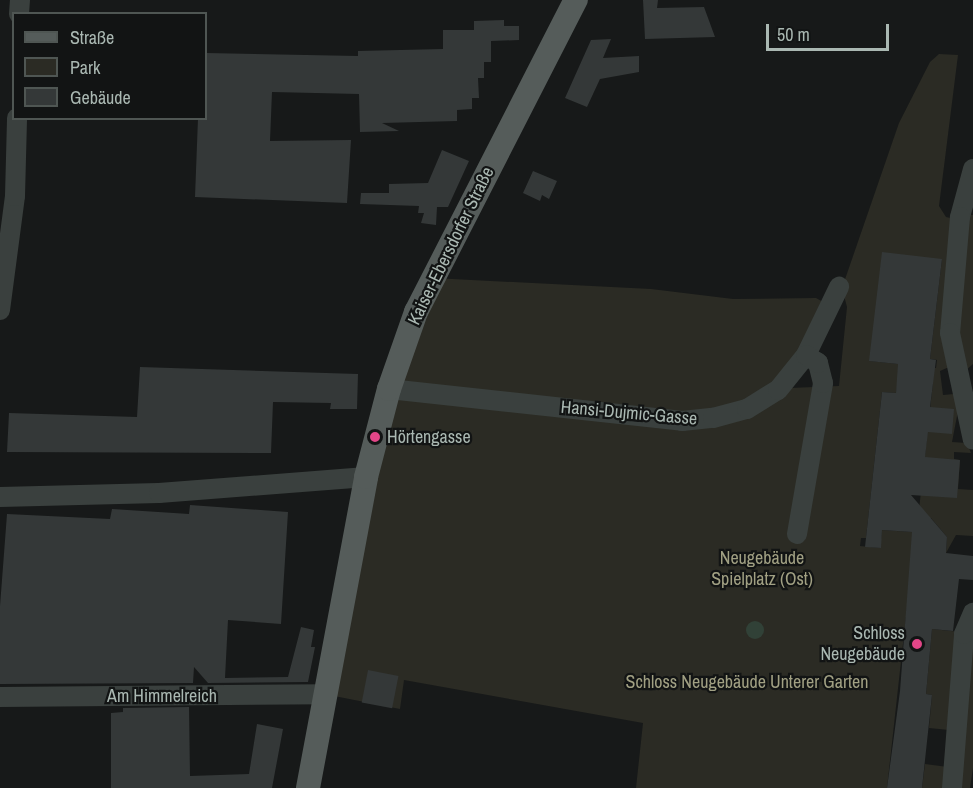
<!DOCTYPE html>
<html>
<head>
<meta charset="utf-8">
<style>
  body { margin:0 }
  #map { position:relative; width:973px; height:788px; overflow:hidden; background:#171919; font-family:"Archivo Narrow",sans-serif }
  div>[style] { position:absolute }
  .green>* { inset:0; background:#2b2b24 }
  .water>* { inset:0; background:#314137 }
  .round { border-radius:50% }
  .building>* { inset:0; background:#343838; transform-origin:0 0 }
  .minor>* { height:20px; margin:-10px; padding:0 10px; transform-origin:10px; border-radius:10px; background:#3a403e }
  .major>* { height:24px; margin:-12px; padding:0 12px; transform-origin:12px; border-radius:12px; background:#555c5a }
  .dots>* { width:16px; height:16px; translate:-50% -50%; box-sizing:border-box; border:3px solid #121414; border-radius:50% }
  span { translate:-50% -50%; white-space:nowrap; text-align:center; line-height:1.15; -webkit-text-stroke:4.5px #121414; paint-order:stroke }
  .street-label { font-size:18px; color:#aab8b2 }
  .poi-label { font-size:18px; color:#aab8b2 }
  .left { translate:0 -50%; text-align:left }
  .right { translate:-100% -50%; text-align:right }
  .park-label { font-size:18px; color:#a1a083 }
  .legend { position:absolute; left:12px; top:12px; width:195px; height:108px; box-sizing:border-box; background:#121414; border:2px solid #4f5653; margin:0; padding:8px 10px; list-style:none; font-size:18px; color:#aab8b2 }
  .legend li { display:flex; align-items:center; gap:12px; height:30px }
  .legend b { width:30px; border:2px solid #4f5653 }
  .scale { position:absolute; left:766px; top:24px; width:123px; height:27px; box-sizing:border-box; border:3px solid #aab8b2; border-top:0; padding-left:8px; font-size:18px; line-height:21px; white-space:nowrap; color:#aab8b2; -webkit-text-stroke:4px #121414; paint-order:stroke }
</style>
</head>
<body>
<div id="map">
  <div class="green">
    <i style="clip-path:polygon(evenodd,939px 54px,958px 55px,939px 206px,946px 217px,955px 219px,949px 367px,940px 371px,943px 395px,954px 394px,958px 411px,952px 442px,967px 443px,971px 453px,954px 452px,954px 459px,960px 460px,958px 489px,973px 490px,973px 536px,956px 535px,946px 553px,947px 537px,931px 518px,917px 528px,933px 382px,897px 387px,896px 393px,882px 392px,866px 538px,861px 538px,860px 546px,880px 548px,882px 530px,912px 532px,913px 553px,887px 788px,636px 788px,643px 723px,404px 680px,400px 709px,324px 694px,366px 477px,433px 278px,651px 289px,733px 299px,816px 298px,825px 303px,790px 388px,839px 386px,847px 307px,842px 288px,899px 123px,930px 62px,939px 54px,942px 259px,930px 359px,937px 360px,936px 368px,870px 361px,942px 259px)"></i>
    <i style="clip-path:polygon(966px 214px,973px 215px,973px 364px,964px 372px,955px 343px)"></i>
    <i style="clip-path:polygon(973px 628px,973px 768px,970px 788px,956px 788px)"></i>
    <i style="clip-path:polygon(932px 629px,960px 632px,949px 730px,929px 728px,932px 695px,926px 694px)"></i>
    <i style="clip-path:polygon(925px 764px,948px 767px,948px 788px,922px 788px)"></i>
  </div>
  <div class="water">
    <i class="round" style="left:746px;top:621px;width:18px;height:18px"></i>
  </div>
  <div class="building">
    <i style="clip-path:polygon(643px 0,658px 0,657px 8px,704px 7px,715px 37px,645px 39px)"></i>
    <i style="clip-path:polygon(504px 20px,504px 26px,519px 26px,519px 40px,491px 41px,491px 62px,484px 62px,484px 78px,478px 78px,479px 98px,472px 98px,472px 109px,457px 110px,457px 121px,382px 123px,399px 131px,360px 132px,359px 94px,272px 92px,270px 141px,351px 140px,347px 203px,195px 197px,198px 118px,206px 118px,206px 53px,358px 56px,358px 51px,443px 49px,443px 30px,474px 30px,474px 21px)"></i>
    <i style="clip-path:polygon(611px 39px,603px 58px,639px 56px,639px 72px,600px 79px,587px 107px,565px 98px,591px 40px)"></i>
    <i style="clip-path:polygon(442px 150px,469px 161px,448px 207px,437px 207px,436px 225px,421px 223px,424px 213px,418px 213px,419px 206px,360px 204px,361px 193px,389px 193px,389px 184px,428px 183px)"></i>
    <i style="clip-path:polygon(533px 171px,557px 181px,549px 199px,542px 195px,540px 201px,523px 193px)"></i>
    <i style="clip-path:polygon(882px 252px,942px 259px,930px 359px,936px 360px,930px 407px,954px 409px,952px 434px,928px 432px,925px 457px,960px 460px,957px 498px,911px 495px,947px 537px,946px 553px,973px 556px,973px 580px,959px 579px,953px 631px,932px 629px,926px 694px,932px 695px,922px 788px,887px 788px,900px 691px,912px 532px,882px 530px,881px 548px,865px 547px,882px 392px,896px 393px,898px 364px,869px 361px)"></i>
    <i style="clip-path:polygon(140px 367px,358px 374px,357px 409px,330px 409px,331px 403px,273px 402px,271px 453px,7px 452px,9px 413px,137px 417px)"></i>
    <i style="clip-path:polygon(190px 505px,288px 512px,281px 624px,228px 620px,225px 678px,288px 677px,301px 627px,314px 630px,311px 647px,315px 647px,308px 682px,208px 683px,194px 667px,193px 683px,0 684px,0 606px,7px 514px,110px 519px,112px 509px,189px 514px)"></i>
    <i style="left:368px;top:670px;width:31px;height:33px;rotate:11deg"></i>
    <i style="clip-path:polygon(189px 707px,190px 776px,249px 774px,257px 724px,283px 729px,272px 788px,111px 788px,111px 713px,123px 712px,123px 708px)"></i>
  </div>
  <div class="minor">
    <i style="left:19px;top:14px;width:14px;rotate:-86deg"></i>
    <i style="left:973px;top:169px;width:50px;rotate:105.2deg"></i>
    <i style="left:960px;top:217px;width:116px;rotate:94.9deg"></i>
    <i style="left:950px;top:333px;width:109px;rotate:77.9deg"></i>
    <i style="left:0;top:310px;width:115px;rotate:-82.5deg"></i>
    <i style="left:15px;top:196px;width:78px;rotate:-88.5deg"></i>
    <i style="left:389px;top:389px;width:295px;rotate:6.2deg"></i>
    <i style="left:682px;top:421px;width:31px;rotate:-6deg"></i>
    <i style="left:713px;top:418px;width:35px;rotate:-15deg"></i>
    <i style="left:747px;top:409px;width:36px;rotate:-32deg"></i>
    <i style="left:778px;top:390px;width:45px;rotate:-51.3deg"></i>
    <i style="left:806px;top:355px;width:76px;rotate:-64.1deg"></i>
    <i style="left:0;top:497px;width:159px;rotate:-1.4deg"></i>
    <i style="left:159px;top:493px;width:208px;rotate:-4.4deg"></i>
    <i style="left:797px;top:534px;width:153px;rotate:-80.2deg"></i>
    <i style="left:823px;top:383px;width:21px;rotate:-104deg"></i>
    <i style="left:818px;top:363px;width:14px;rotate:-146deg"></i>
    <i style="left:0;top:697px;width:324px;rotate:-0.5deg"></i>
    <i style="left:952px;top:788px;width:154px;rotate:-85.5deg"></i>
    <i style="left:964px;top:634px;width:23px;rotate:-67deg"></i>
  </div>
  <div class="major">
    <i style="left:308px;top:788px;width:316px;rotate:-79.4deg"></i>
    <i style="left:366px;top:477px;width:91px;rotate:-75.4deg"></i>
    <i style="left:389px;top:389px;width:82px;rotate:-70.7deg"></i>
    <i style="left:416px;top:312px;width:351px;rotate:-62.9deg"></i>
  </div>
  <div class="dots">
    <i style="left:375px;top:437px;background:#e24688"></i>
    <i style="left:917px;top:644px;background:#e24688"></i>
  </div>
  <div class="street-label">
    <span style="left:451px;top:246px;rotate:-64deg">Kaiser-Ebersdorfer Straße</span>
    <span style="left:629px;top:413px;rotate:5deg">Hansi-Dujmic-Gasse</span>
    <span style="left:162px;top:696px">Am Himmelreich</span>
  </div>
  <div class="poi-label">
    <span class="left" style="left:387px;top:437px">Hörtengasse</span>
    <span class="right" style="left:905px;top:644px">Schloss<br>Neugebäude</span>
  </div>
  <div class="park-label">
    <span style="left:762px;top:569px">Neugebäude<br>Spielplatz (Ost)</span>
    <span style="left:747px;top:682px">Schloss Neugebäude Unterer Garten</span>
  </div>
  <ul class="legend">
  <li><b style="height:8px;background:#555c5a"></b>Straße</li>
  <li><b style="height:16px;background:#2b2b24"></b>Park</li>
  <li><b style="height:16px;background:#343838"></b>Gebäude</li>
  </ul>
  <div class="scale">50 m</div>
</div>
</body>
</html>
